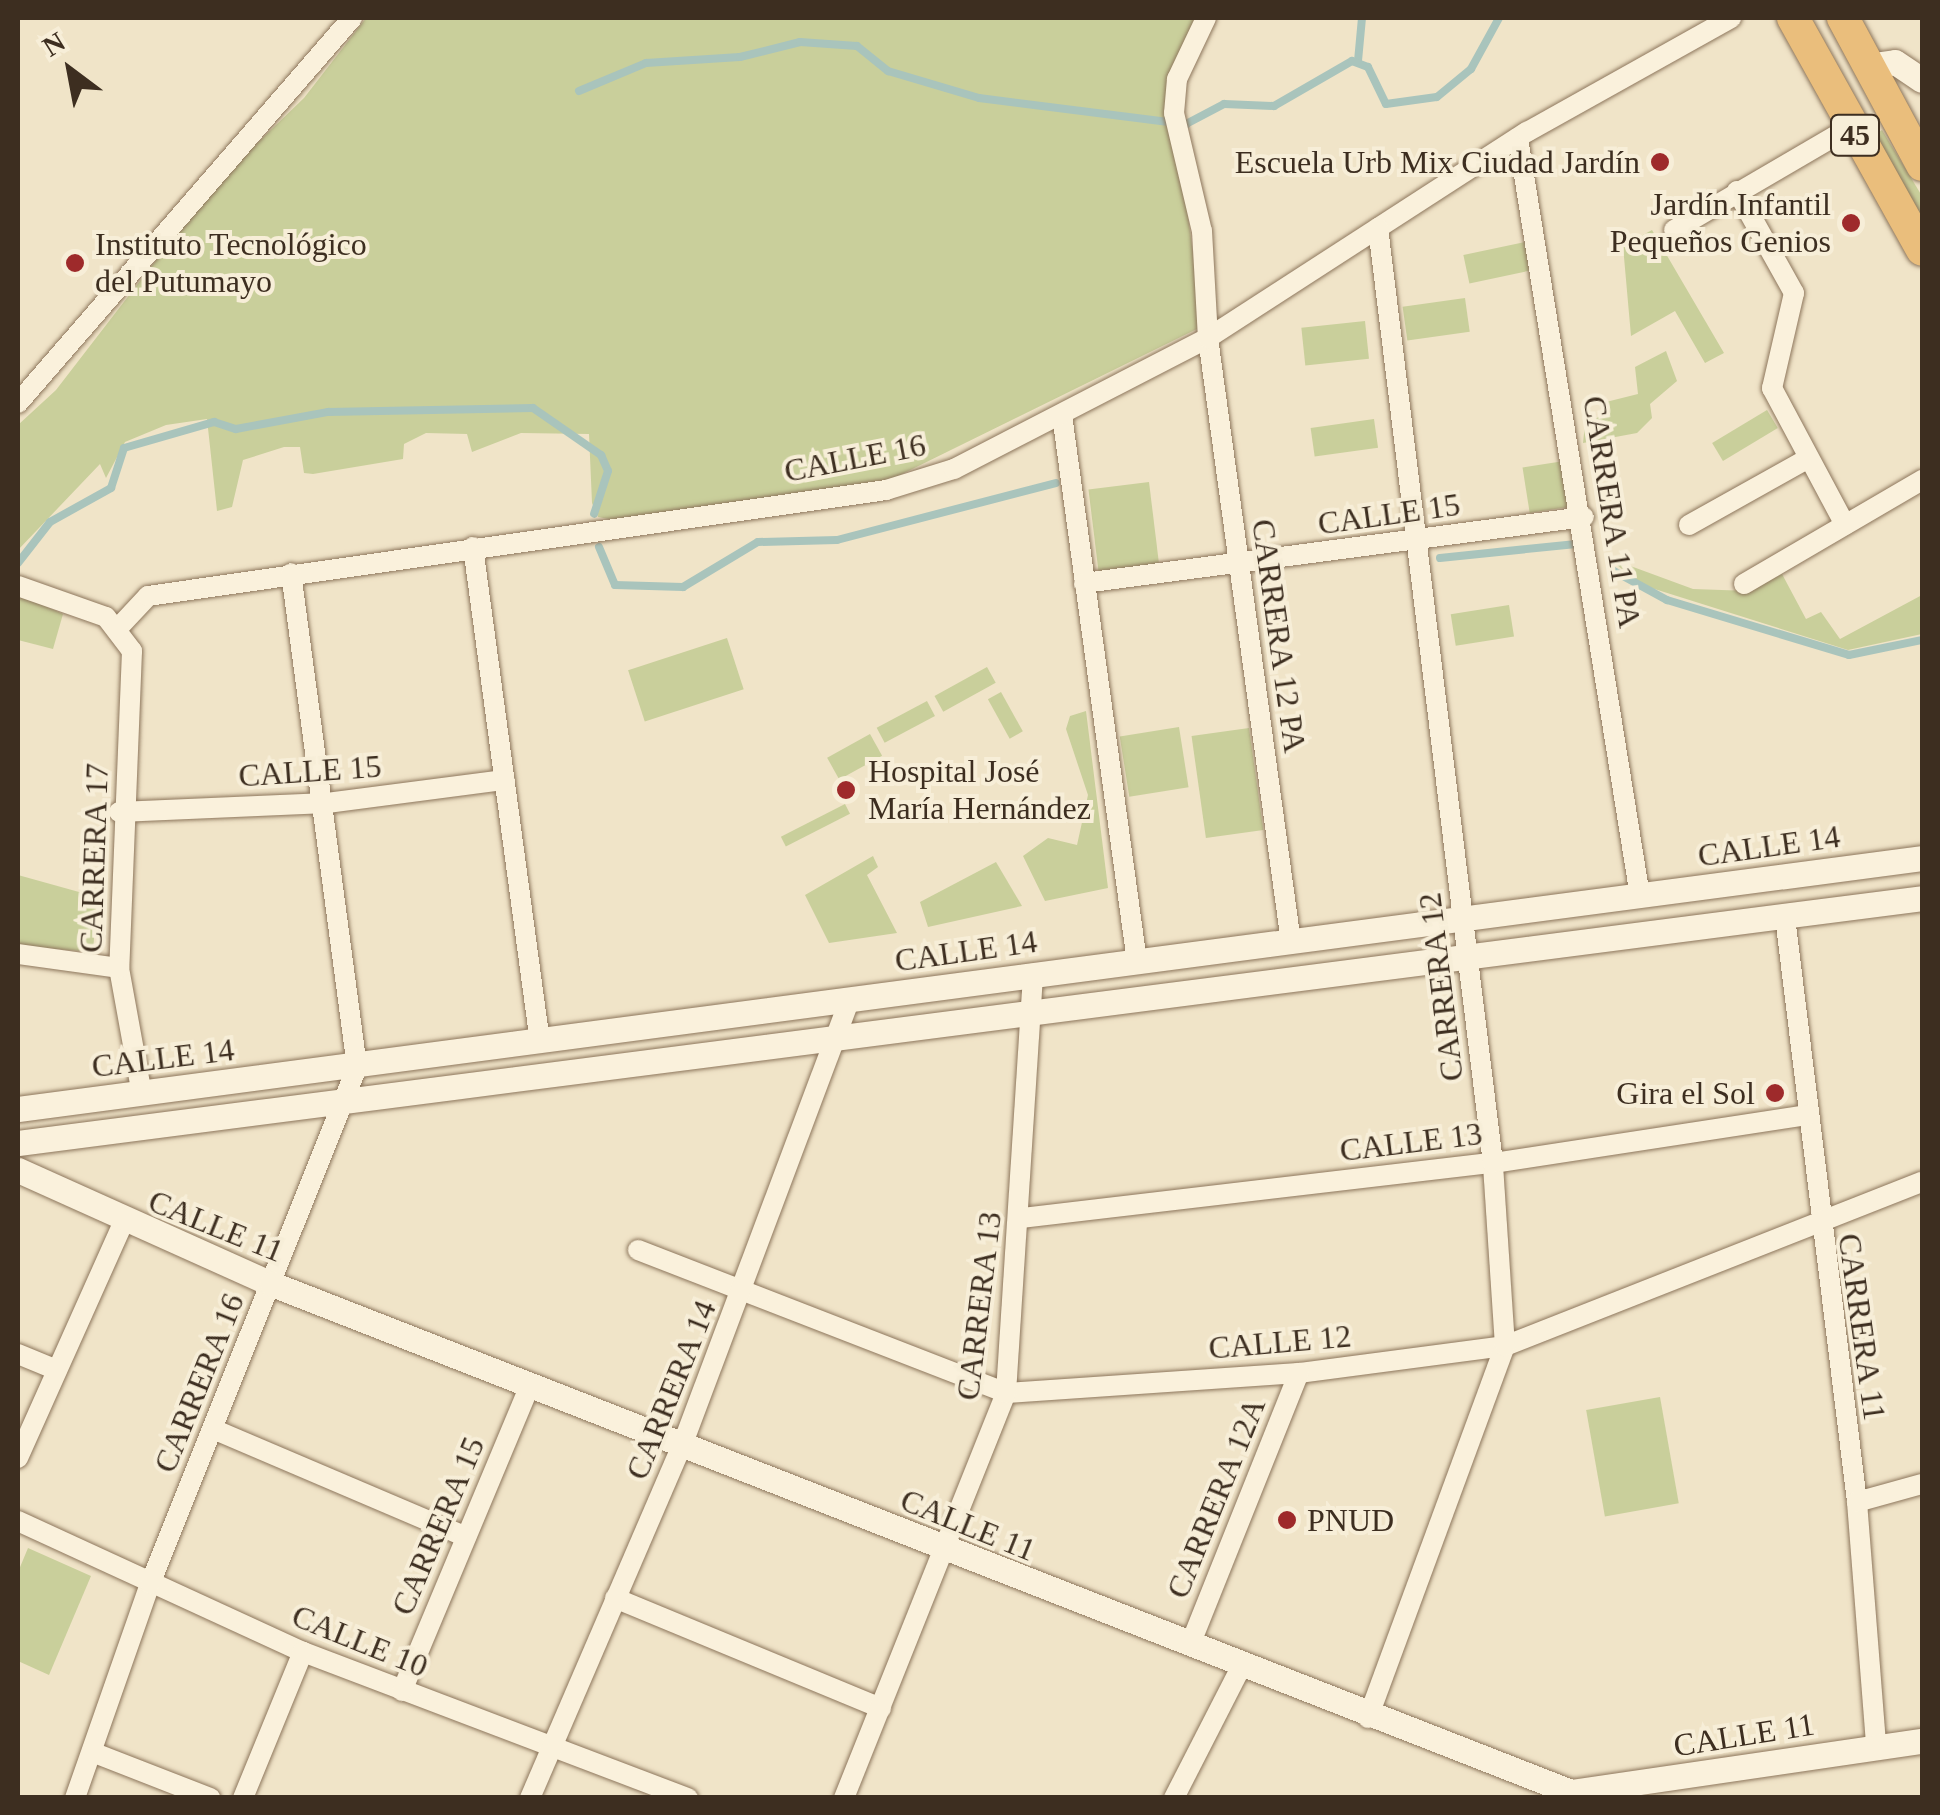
<!DOCTYPE html>
<html>
<head>
<meta charset="utf-8">
<style>
  body { margin:0 }
  #map { position:relative; width:1940px; height:1815px; overflow:hidden; background:#f0e4c8; font-family:"Times New Roman",serif }
  div>[style] { position:absolute }
  .green>* { inset:0; background:#c9cf9b; transform-origin:0 0 }
  .stream>* { height:8px; margin:-4px; padding:0 4px; transform-origin:4px; border-radius:4px; background:#a9c4bc }
  .roads { filter:drop-shadow(0 0 2px #8d765c) drop-shadow(0 0 2px #8d765c) }
  .minor>* { height:20px; margin:-10px; padding:0 10px; transform-origin:10px; border-radius:10px; background:#faf1dc }
  .tertiary>* { height:25px; margin:-12.5px; padding:0 12.5px; transform-origin:12.5px; border-radius:12.5px; background:#faf1dc }
  .trunk>* { height:32px; margin:-16px; padding:0 16px; transform-origin:16px; border-radius:16px; background:#eabe7c }
  .dots>* { width:28px; height:28px; translate:-50% -50%; box-sizing:border-box; border:5px solid #f7eed8; border-radius:50% }
  span { translate:-50% -50%; white-space:nowrap; text-align:center; line-height:1.15; -webkit-text-stroke:8px #f7eed8; paint-order:stroke }
  .shield-label span { padding:2px 8px; background:#f7eed8; border:2px solid; border-radius:8px; -webkit-text-stroke-width:0 }
  .shield-label { font-size:30px; color:#3d2e20; font-weight:700 }
  .poi-label { font-size:32px; color:#3d2e20 }
  .right { translate:-100% -50%; text-align:right }
  .left { translate:0 -50%; text-align:left }
  .street-label { font-size:32px; color:#3d2e20 }
  .frame { position:absolute; inset:0; border:20px solid #3d2e20; pointer-events:none }
  .north { position:absolute; left:20px; top:20px; width:100px; height:100px; -webkit-text-stroke:8px #f7eed8; paint-order:stroke; rotate:328deg; font-size:28px; font-weight:700; line-height:40px; text-align:center; color:#3d2e20 }
  .north::after { content:''; display:block; margin:auto; width:35px; height:45px; background:#3d2e20; clip-path:polygon(50% 0,100% 100%,50% 72%,0 100%) }
</style>
</head>
<body>
<div id="map">
  <div class="green">
    <i style="clip-path:polygon(366px 18px,1195px 18px,1170px 85px,1203px 326px,892px 479px,614px 520px,598px 517px,592px 503px,589px 434px,521px 433px,472px 452px,467px 434px,426px 433px,404px 444px,403px 459px,313px 474px,304px 473px,300px 447px,284px 447px,243px 460px,232px 507px,217px 511px,207px 419px,166px 425px,125px 442px,106px 478px,100px 464px,18px 550px,18px 425px,56px 390px,214px 185px,304px 98px)"></i>
    <i style="clip-path:polygon(1882px 130px,1922px 196px,1922px 227px,1869px 139px)"></i>
    <i style="clip-path:polygon(1652px 230px,1724px 353px,1705px 363px,1675px 311px,1631px 336px,1623px 246px)"></i>
    <i style="left:1525px;top:242px;width:29px;height:63px;rotate:78deg"></i>
    <i style="left:1465px;top:298px;width:34px;height:63px;rotate:82deg"></i>
    <i style="left:1365px;top:321px;width:38px;height:64px;rotate:84deg"></i>
    <i style="clip-path:polygon(1666px 351px,1677px 381px,1650px 404px,1652px 418px,1637px 433px,1583px 443px,1585px 424px,1608px 412px,1606px 402px,1638px 394px,1635px 367px)"></i>
    <i style="left:1767px;top:410px;width:21px;height:64px;rotate:59deg"></i>
    <i style="left:1374px;top:419px;width:29px;height:64px;rotate:82deg"></i>
    <i style="left:1564px;top:461px;width:46px;height:42px;rotate:81deg"></i>
    <i style="left:1149px;top:482px;width:82px;height:61px;rotate:83deg"></i>
    <i style="clip-path:polygon(1606px 557px,1693px 589px,1750px 591px,1782px 574px,1806px 619px,1821px 612px,1840px 639px,1922px 595px,1922px 634px,1848px 650px,1645px 586px)"></i>
    <i style="clip-path:polygon(18px 594px,63px 614px,53px 649px,18px 640px)"></i>
    <i style="left:1509px;top:605px;width:32px;height:59px;rotate:81deg"></i>
    <i style="left:727px;top:638px;width:54px;height:104px;rotate:72deg"></i>
    <i style="left:987px;top:667px;width:18px;height:60px;rotate:61deg"></i>
    <i style="left:1001px;top:692px;width:45px;height:15px;rotate:61deg"></i>
    <i style="left:927px;top:701px;width:17px;height:57px;rotate:62deg"></i>
    <i style="clip-path:polygon(1086px 711px,1108px 888px,1045px 901px,1023px 856px,1048px 838px,1077px 845px,1088px 795px,1066px 729px,1070px 716px)"></i>
    <i style="left:1179px;top:727px;width:61px;height:60px;rotate:81deg"></i>
    <i style="left:1249px;top:728px;width:103px;height:58px;rotate:82deg"></i>
    <i style="left:870px;top:734px;width:25px;height:49px;rotate:61deg"></i>
    <i style="left:845px;top:804px;width:11px;height:72px;rotate:63deg"></i>
    <i style="clip-path:polygon(873px 856px,878px 867px,867px 875px,897px 933px,829px 943px,805px 895px)"></i>
    <i style="clip-path:polygon(996px 862px,1022px 906px,928px 927px,920px 902px)"></i>
    <i style="clip-path:polygon(18px 875px,97px 897px,93px 952px,18px 946px)"></i>
    <i style="left:1660px;top:1397px;width:108px;height:75px;rotate:80deg"></i>
    <i style="clip-path:polygon(28px 1548px,91px 1576px,49px 1675px,18px 1661px,18px 1572px)"></i>
  </div>
  <div class="stream">
    <i style="left:1358px;top:61px;width:43px;rotate:-84.7deg"></i>
    <i style="left:579px;top:91px;width:73px;rotate:-22.7deg"></i>
    <i style="left:646px;top:63px;width:94px;rotate:-3.7deg"></i>
    <i style="left:740px;top:57px;width:62px;rotate:-14deg"></i>
    <i style="left:800px;top:42px;width:57px;rotate:4deg"></i>
    <i style="left:857px;top:46px;width:40px;rotate:39deg"></i>
    <i style="left:888px;top:71px;width:95px;rotate:16.5deg"></i>
    <i style="left:979px;top:98px;width:209px;rotate:7.2deg"></i>
    <i style="left:1186px;top:124px;width:43px;rotate:-27.8deg"></i>
    <i style="left:1224px;top:104px;width:50px;rotate:2.3deg"></i>
    <i style="left:1274px;top:106px;width:90px;rotate:-30deg"></i>
    <i style="left:1352px;top:61px;width:17px;rotate:21deg"></i>
    <i style="left:1368px;top:67px;width:41px;rotate:64.1deg"></i>
    <i style="left:1386px;top:104px;width:51px;rotate:-7.8deg"></i>
    <i style="left:1437px;top:97px;width:44px;rotate:-39.5deg"></i>
    <i style="left:1471px;top:69px;width:58px;rotate:-61.2deg"></i>
    <i style="left:599px;top:547px;width:41px;rotate:67.2deg"></i>
    <i style="left:615px;top:585px;width:68px;rotate:1.7deg"></i>
    <i style="left:683px;top:587px;width:87px;rotate:-31deg"></i>
    <i style="left:758px;top:542px;width:79px;rotate:-1.5deg"></i>
    <i style="left:837px;top:540px;width:226px;rotate:-14.6deg"></i>
    <i style="left:1440px;top:558px;width:137px;rotate:-5.9deg"></i>
    <i style="left:18px;top:563px;width:52px;rotate:-52deg"></i>
    <i style="left:50px;top:522px;width:70px;rotate:-29.1deg"></i>
    <i style="left:111px;top:488px;width:42px;rotate:-72deg"></i>
    <i style="left:124px;top:448px;width:94px;rotate:-16.1deg"></i>
    <i style="left:214px;top:422px;width:23px;rotate:18deg"></i>
    <i style="left:236px;top:429px;width:94px;rotate:-10.5deg"></i>
    <i style="left:328px;top:412px;width:205px;rotate:-1.1deg"></i>
    <i style="left:533px;top:408px;width:83px;rotate:34.7deg"></i>
    <i style="left:601px;top:455px;width:17px;rotate:66deg"></i>
    <i style="left:608px;top:471px;width:45px;rotate:108deg"></i>
    <i style="left:1612px;top:570px;width:63px;rotate:28.6deg"></i>
    <i style="left:1667px;top:600px;width:190px;rotate:16.8deg"></i>
    <i style="left:1849px;top:655px;width:75px;rotate:-11.6deg"></i>
  </div>
  <div class="roads">
    <div class="minor">
      <i style="left:1206px;top:18px;width:68px;rotate:115.4deg"></i>
      <i style="left:1177px;top:79px;width:34px;rotate:95deg"></i>
      <i style="left:1174px;top:113px;width:121px;rotate:76.7deg"></i>
      <i style="left:1202px;top:231px;width:107px;rotate:86.8deg"></i>
      <i style="left:1208px;top:338px;width:610px;rotate:82.18deg"></i>
      <i style="left:1518px;top:138px;width:768px;rotate:80.86deg"></i>
      <i style="left:1737px;top:191px;width:117px;rotate:60.8deg"></i>
      <i style="left:1794px;top:293px;width:98px;rotate:103deg"></i>
      <i style="left:1772px;top:388px;width:155px;rotate:61.9deg"></i>
      <i style="left:1674px;top:230px;width:204px;rotate:-30.3deg"></i>
      <i style="left:18px;top:403px;width:510px;rotate:-49.06deg"></i>
      <i style="left:1062px;top:415px;width:552px;rotate:82.19deg"></i>
      <i style="left:1689px;top:525px;width:135px;rotate:-29.2deg"></i>
      <i style="left:473px;top:547px;width:500px;rotate:82.3deg"></i>
      <i style="left:1084px;top:583px;width:504px;rotate:-7.52deg"></i>
      <i style="left:1744px;top:584px;width:206px;rotate:-30.3deg"></i>
      <i style="left:18px;top:586px;width:93px;rotate:19.4deg"></i>
      <i style="left:106px;top:617px;width:43px;rotate:52.6deg"></i>
      <i style="left:132px;top:651px;width:317px;rotate:92.3deg"></i>
      <i style="left:119px;top:968px;width:128px;rotate:79.7deg"></i>
      <i style="left:119px;top:627px;width:42px;rotate:-46.9deg"></i>
      <i style="left:148px;top:596px;width:746px;rotate:-8.17deg"></i>
      <i style="left:886px;top:490px;width:71px;rotate:-17.2deg"></i>
      <i style="left:954px;top:469px;width:286px;rotate:-27.3deg"></i>
      <i style="left:1208px;top:338px;width:380px;rotate:-32.9deg"></i>
      <i style="left:1527px;top:132px;width:234px;rotate:-29.2deg"></i>
      <i style="left:119px;top:812px;width:208px;rotate:-2.5deg"></i>
      <i style="left:327px;top:803px;width:179px;rotate:-7.4deg"></i>
      <i style="left:1785px;top:917px;width:589px;rotate:82.98deg"></i>
      <i style="left:1857px;top:1502px;width:245px;rotate:85.5deg"></i>
      <i style="left:18px;top:954px;width:102px;rotate:7.9deg"></i>
      <i style="left:1022px;top:1218px;width:474px;rotate:-6.7deg"></i>
      <i style="left:1493px;top:1163px;width:317px;rotate:-8.7deg"></i>
      <i style="left:638px;top:1250px;width:395px;rotate:21.2deg"></i>
      <i style="left:1006px;top:1393px;width:294px;rotate:-3.9deg"></i>
      <i style="left:1299px;top:1373px;width:208px;rotate:-7.5deg"></i>
      <i style="left:1505px;top:1346px;width:448px;rotate:-21.5deg"></i>
      <i style="left:18px;top:1354px;width:42px;rotate:22.3deg"></i>
      <i style="left:213px;top:1429px;width:275px;rotate:23.1deg"></i>
      <i style="left:18px;top:1458px;width:257px;rotate:-65.9deg"></i>
      <i style="left:1857px;top:1502px;width:67px;rotate:-15.5deg"></i>
      <i style="left:18px;top:1521px;width:314px;rotate:24.7deg"></i>
      <i style="left:303px;top:1652px;width:412px;rotate:20.8deg"></i>
      <i style="left:615px;top:1598px;width:288px;rotate:22.5deg"></i>
      <i style="left:1190px;top:1645px;width:293px;rotate:-68.2deg"></i>
      <i style="left:402px;top:1691px;width:332px;rotate:-67.3deg"></i>
      <i style="left:1368px;top:1718px;width:396px;rotate:-69.8deg"></i>
      <i style="left:1505px;top:1346px;width:183px;rotate:-93.8deg"></i>
      <i style="left:1493px;top:1163px;width:942px;rotate:-97.01deg"></i>
      <i style="left:92px;top:1752px;width:127px;rotate:21.3deg"></i>
      <i style="left:75px;top:1798px;width:227px;rotate:-70.7deg"></i>
      <i style="left:150px;top:1584px;width:557px;rotate:-68.18deg"></i>
      <i style="left:357px;top:1067px;width:498px;rotate:-97.6deg"></i>
      <i style="left:243px;top:1798px;width:158px;rotate:-67.7deg"></i>
      <i style="left:530px;top:1798px;width:387px;rotate:-66.7deg"></i>
      <i style="left:683px;top:1443px;width:474px;rotate:-69.4deg"></i>
      <i style="left:844px;top:1798px;width:436px;rotate:-68.2deg"></i>
      <i style="left:1006px;top:1393px;width:420px;rotate:-86.3deg"></i>
      <i style="left:1174px;top:1798px;width:147px;rotate:-62.9deg"></i>
    </div>
    <div class="tertiary">
      <i style="left:1868px;top:66px;width:27px;rotate:-8deg"></i>
      <i style="left:1895px;top:62px;width:32px;rotate:34deg"></i>
      <i style="left:18px;top:1109px;width:1920px;rotate:-7.51deg"></i>
      <i style="left:18px;top:1143px;width:1920px;rotate:-7.33deg"></i>
      <i style="left:18px;top:1170px;width:278px;rotate:24.2deg"></i>
      <i style="left:272px;top:1284px;width:1395px;rotate:21.36deg"></i>
      <i style="left:1571px;top:1792px;width:355px;rotate:-8.3deg"></i>
    </div>
    <div class="trunk">
      <i style="left:1793px;top:18px;width:265px;rotate:60.9deg"></i>
      <i style="left:1843px;top:18px;width:167px;rotate:61.7deg"></i>
    </div>
  </div>
  <div class="dots">
    <i style="left:1660px;top:162px;background:#9e2a2b"></i>
    <i style="left:1851px;top:223px;background:#9e2a2b"></i>
    <i style="left:75px;top:263px;background:#9e2a2b"></i>
    <i style="left:846px;top:790px;background:#9e2a2b"></i>
    <i style="left:1775px;top:1093px;background:#9e2a2b"></i>
    <i style="left:1287px;top:1520px;background:#9e2a2b"></i>
  </div>
  <div class="shield-label">
    <span style="left:1855px;top:135px">45</span>
  </div>
  <div class="poi-label">
    <span class="right" style="left:1640px;top:162px">Escuela Urb Mix Ciudad Jardín</span>
    <span class="right" style="left:1831px;top:223px">Jardín Infantil<br>Pequeños Genios</span>
    <span class="left" style="left:95px;top:263px">Instituto Tecnológico<br>del Putumayo</span>
    <span class="left" style="left:868px;top:790px">Hospital José<br>María Hernández</span>
    <span class="right" style="left:1755px;top:1093px">Gira el Sol</span>
    <span class="left" style="left:1307px;top:1520px">PNUD</span>
  </div>
  <div class="street-label">
    <span style="left:855px;top:458px;rotate:-11deg">CALLE 16</span>
    <span style="left:1612px;top:512px;rotate:81deg">CARRERA 11 PA</span>
    <span style="left:1389px;top:514px;rotate:-8deg">CALLE 15</span>
    <span style="left:1279px;top:636px;rotate:82deg">CARRERA 12 PA</span>
    <span style="left:310px;top:771px;rotate:-4deg">CALLE 15</span>
    <span style="left:1769px;top:846px;rotate:-8deg">CALLE 14</span>
    <span style="left:94px;top:858px;rotate:-88deg">CARRERA 17</span>
    <span style="left:966px;top:951px;rotate:-8deg">CALLE 14</span>
    <span style="left:1441px;top:987px;rotate:-97deg">CARRERA 12</span>
    <span style="left:163px;top:1058px;rotate:-7deg">CALLE 14</span>
    <span style="left:1411px;top:1142px;rotate:-7deg">CALLE 13</span>
    <span style="left:216px;top:1226px;rotate:22deg">CALLE 11</span>
    <span style="left:979px;top:1306px;rotate:-83deg">CARRERA 13</span>
    <span style="left:1862px;top:1327px;rotate:82deg">CARRERA 11</span>
    <span style="left:1280px;top:1342px;rotate:-5deg">CALLE 12</span>
    <span style="left:199px;top:1383px;rotate:-68deg">CARRERA 16</span>
    <span style="left:671px;top:1390px;rotate:-68deg">CARRERA 14</span>
    <span style="left:1216px;top:1498px;rotate:-68deg">CARRERA 12A</span>
    <span style="left:968px;top:1525px;rotate:22deg">CALLE 11</span>
    <span style="left:438px;top:1526px;rotate:-67deg">CARRERA 15</span>
    <span style="left:360px;top:1641px;rotate:22deg">CALLE 10</span>
    <span style="left:1744px;top:1735px;rotate:-9deg">CALLE 11</span>
  </div>
  <div class="frame"></div>
  <div class="north">N</div>
</div>
</body>
</html>
